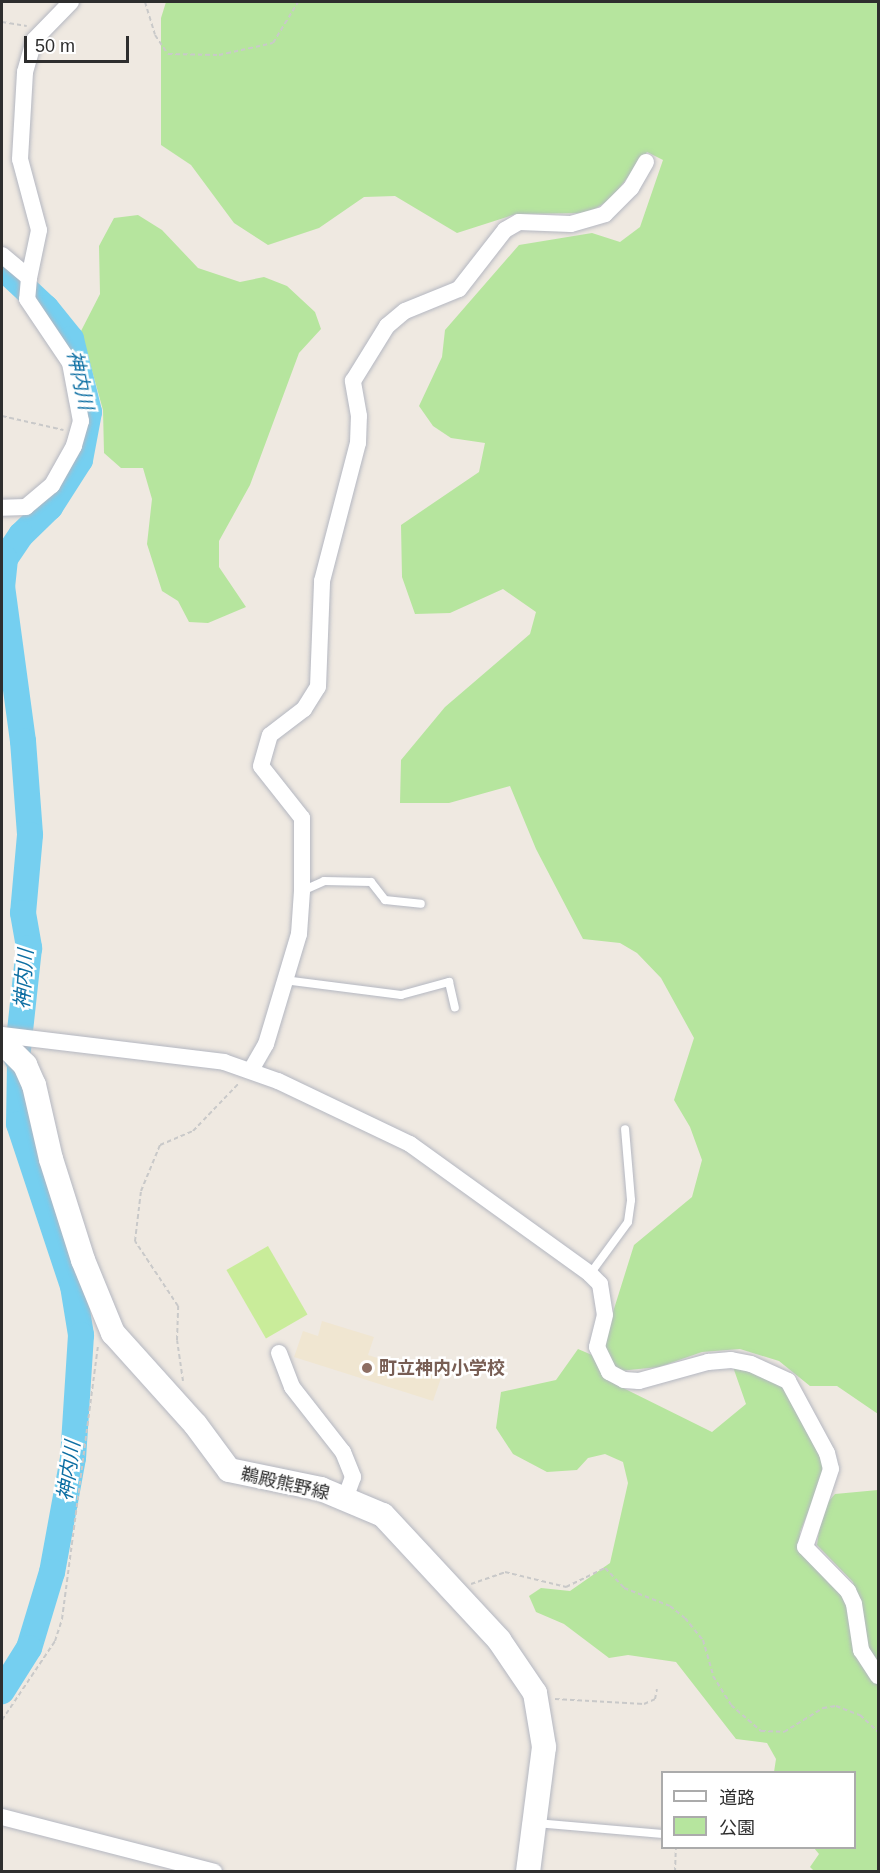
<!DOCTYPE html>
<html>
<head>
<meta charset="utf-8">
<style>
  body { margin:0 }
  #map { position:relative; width:880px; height:1873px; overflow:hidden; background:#efe9e1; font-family:Arial,"Noto Sans JP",sans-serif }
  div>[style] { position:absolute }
  .education>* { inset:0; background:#f0e6d1 }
  .green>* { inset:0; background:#b6e59e }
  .pitch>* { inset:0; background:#c9ec9a; transform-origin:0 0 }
  .river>* { height:26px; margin:-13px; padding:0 13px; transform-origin:13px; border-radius:13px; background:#75cff0 }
  .path>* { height:2px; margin-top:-1px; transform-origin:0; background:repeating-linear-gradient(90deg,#c9c9c9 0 4.5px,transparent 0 7.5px) }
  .roads { filter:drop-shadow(0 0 2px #b4b7c1) drop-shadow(0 0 2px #b4b7c1) }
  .service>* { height:8px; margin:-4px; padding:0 4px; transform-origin:4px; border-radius:4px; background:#fff }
  .minor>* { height:16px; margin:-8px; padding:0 8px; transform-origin:8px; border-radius:8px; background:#fff }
  .secondary>* { height:24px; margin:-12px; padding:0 12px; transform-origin:12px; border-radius:12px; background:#fff }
  .dots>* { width:16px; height:16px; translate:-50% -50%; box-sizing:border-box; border:3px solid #fff; border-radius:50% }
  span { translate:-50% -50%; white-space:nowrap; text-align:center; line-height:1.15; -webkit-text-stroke:5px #fff; paint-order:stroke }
  .education-label { font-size:18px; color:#785e54; font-weight:700 }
  .left { translate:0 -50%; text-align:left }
  .street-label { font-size:18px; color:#2e2e2e }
  .water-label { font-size:20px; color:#0d6fa3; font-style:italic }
  .frame { position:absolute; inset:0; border:3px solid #2e2e2e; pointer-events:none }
  .legend { position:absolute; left:661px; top:1771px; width:195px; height:78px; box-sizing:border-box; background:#fff; border:2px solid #ababab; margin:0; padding:8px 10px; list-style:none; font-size:18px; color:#2e2e2e }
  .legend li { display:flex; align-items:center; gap:12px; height:30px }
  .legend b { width:30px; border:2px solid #ababab }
  .scale { position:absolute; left:24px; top:36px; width:105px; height:27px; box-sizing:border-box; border:3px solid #2e2e2e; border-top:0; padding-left:8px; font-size:18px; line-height:21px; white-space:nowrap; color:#2e2e2e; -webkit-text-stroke:4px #fff; paint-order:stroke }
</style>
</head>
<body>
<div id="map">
  <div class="education">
    <i style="clip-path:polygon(322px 1321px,374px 1337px,368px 1355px,441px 1378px,433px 1401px,294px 1357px,303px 1331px,318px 1336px)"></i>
  </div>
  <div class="green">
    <i style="clip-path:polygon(166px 2px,878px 2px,878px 1414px,837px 1386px,810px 1386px,779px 1361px,740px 1349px,702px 1352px,659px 1367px,619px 1371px,611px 1362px,603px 1344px,634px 1245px,692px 1197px,702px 1160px,690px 1127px,674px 1100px,694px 1038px,661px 978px,637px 953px,620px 943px,583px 939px,536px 849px,510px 786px,449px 803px,400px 803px,401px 760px,445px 707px,530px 634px,536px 612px,503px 589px,450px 613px,415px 614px,402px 577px,401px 525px,479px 472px,485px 443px,451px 438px,433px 426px,419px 406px,442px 357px,445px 330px,519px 245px,592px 233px,620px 242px,640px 227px,663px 160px,647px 152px,611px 199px,588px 213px,516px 214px,457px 233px,395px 196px,364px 197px,319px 228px,268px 245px,234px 223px,191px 165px,161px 145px,161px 18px)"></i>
    <i style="clip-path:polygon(138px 215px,162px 230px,198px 268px,240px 282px,264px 277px,287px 286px,315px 312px,321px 329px,299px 353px,250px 485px,219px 541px,219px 567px,246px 607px,208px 623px,189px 622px,178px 601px,162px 591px,147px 544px,152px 499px,143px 468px,121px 468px,104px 453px,103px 410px,81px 331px,100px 294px,99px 246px,114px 218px)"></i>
    <i style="clip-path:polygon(578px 1349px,592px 1355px,605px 1379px,712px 1432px,746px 1404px,733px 1367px,770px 1375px,783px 1387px,826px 1468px,800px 1532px,799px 1549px,843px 1594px,850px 1609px,855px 1649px,878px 1686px,878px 1871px,814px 1871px,810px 1867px,819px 1854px,814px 1848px,854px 1848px,854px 1772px,774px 1772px,776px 1759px,767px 1743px,736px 1739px,676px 1662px,628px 1655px,609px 1658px,564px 1624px,536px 1612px,529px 1596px,541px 1588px,570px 1591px,610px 1563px,628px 1483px,623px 1462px,605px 1454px,588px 1458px,577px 1470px,547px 1472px,513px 1454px,496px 1428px,501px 1392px,556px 1380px)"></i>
    <i style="clip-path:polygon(878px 1490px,878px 1666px,868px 1649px,853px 1582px,817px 1545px,822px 1509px,835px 1494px)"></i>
  </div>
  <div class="pitch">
    <i style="left:268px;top:1246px;width:79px;height:48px;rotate:60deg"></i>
  </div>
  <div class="river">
    <i style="left:2px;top:267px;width:60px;rotate:43deg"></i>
    <i style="left:46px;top:308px;width:40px;rotate:51deg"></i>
    <i style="left:71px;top:339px;width:75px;rotate:76.1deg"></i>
    <i style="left:89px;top:412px;width:49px;rotate:100.6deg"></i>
    <i style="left:80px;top:460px;width:56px;rotate:122.6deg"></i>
    <i style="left:50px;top:507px;width:40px;rotate:136deg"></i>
    <i style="left:21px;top:535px;width:29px;rotate:124deg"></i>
    <i style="left:5px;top:559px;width:27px;rotate:96deg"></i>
    <i style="left:2px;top:586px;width:156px;rotate:82.3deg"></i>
    <i style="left:23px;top:741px;width:94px;rotate:85.7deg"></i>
    <i style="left:30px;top:835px;width:78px;rotate:95.1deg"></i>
    <i style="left:23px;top:913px;width:36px;rotate:80deg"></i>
    <i style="left:29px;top:948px;width:111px;rotate:96.2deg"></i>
    <i style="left:17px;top:1058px;width:6px;rotate:59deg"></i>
    <i style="left:20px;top:1063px;width:61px;rotate:90.9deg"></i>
    <i style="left:19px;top:1124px;width:171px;rotate:71.6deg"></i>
    <i style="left:73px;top:1286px;width:50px;rotate:80.7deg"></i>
    <i style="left:81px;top:1335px;width:123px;rotate:93.7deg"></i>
    <i style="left:73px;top:1458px;width:116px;rotate:100.4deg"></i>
    <i style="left:52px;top:1572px;width:79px;rotate:106.8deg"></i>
    <i style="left:29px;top:1648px;width:51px;rotate:122.1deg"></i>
  </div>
  <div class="path">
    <i style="left:145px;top:2px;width:34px;rotate:73deg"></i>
    <i style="left:155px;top:35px;width:23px;rotate:56deg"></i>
    <i style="left:168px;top:54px;width:51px;rotate:1.1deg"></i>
    <i style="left:219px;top:55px;width:55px;rotate:-12.5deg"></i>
    <i style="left:273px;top:43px;width:48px;rotate:-58.6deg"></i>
    <i style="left:2px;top:22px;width:25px;rotate:9deg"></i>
    <i style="left:2px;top:416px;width:63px;rotate:12.9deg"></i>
    <i style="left:183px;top:1381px;width:41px;rotate:-98.3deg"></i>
    <i style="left:177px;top:1340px;width:34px;rotate:-88deg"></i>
    <i style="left:178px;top:1306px;width:78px;rotate:-123.5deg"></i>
    <i style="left:135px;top:1241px;width:50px;rotate:-83.2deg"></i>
    <i style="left:141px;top:1191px;width:50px;rotate:-67.6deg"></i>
    <i style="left:160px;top:1145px;width:36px;rotate:-23deg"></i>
    <i style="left:193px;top:1131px;width:65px;rotate:-46.2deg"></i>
    <i style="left:471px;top:1584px;width:36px;rotate:-19deg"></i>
    <i style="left:505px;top:1572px;width:63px;rotate:13.8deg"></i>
    <i style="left:566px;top:1587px;width:43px;rotate:-26deg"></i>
    <i style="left:605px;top:1568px;width:28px;rotate:46deg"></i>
    <i style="left:624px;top:1588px;width:49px;rotate:21.4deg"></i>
    <i style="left:670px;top:1606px;width:19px;rotate:39deg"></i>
    <i style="left:685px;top:1618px;width:28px;rotate:51deg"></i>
    <i style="left:703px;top:1640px;width:37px;rotate:74deg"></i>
    <i style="left:713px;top:1676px;width:34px;rotate:58deg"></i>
    <i style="left:731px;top:1705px;width:40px;rotate:41deg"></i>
    <i style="left:761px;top:1731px;width:23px;rotate:2deg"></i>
    <i style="left:784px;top:1732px;width:46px;rotate:-31.6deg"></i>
    <i style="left:823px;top:1708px;width:13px;rotate:-9deg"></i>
    <i style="left:836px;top:1706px;width:26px;rotate:21deg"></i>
    <i style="left:860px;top:1715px;width:25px;rotate:43deg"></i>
    <i style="left:555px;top:1699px;width:89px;rotate:3.2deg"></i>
    <i style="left:644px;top:1704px;width:12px;rotate:-24deg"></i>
    <i style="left:655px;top:1699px;width:10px;rotate:-79deg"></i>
    <i style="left:2px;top:1720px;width:95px;rotate:-56.1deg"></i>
    <i style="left:55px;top:1641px;width:23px;rotate:-72deg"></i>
    <i style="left:62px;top:1619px;width:277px;rotate:-82.5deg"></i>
    <i style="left:675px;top:1872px;width:24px;rotate:-88deg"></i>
  </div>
  <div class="roads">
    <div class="service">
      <i style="left:302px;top:891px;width:24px;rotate:-24deg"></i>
      <i style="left:324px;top:881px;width:47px;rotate:1.2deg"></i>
      <i style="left:371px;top:882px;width:23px;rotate:52deg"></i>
      <i style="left:385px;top:900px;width:36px;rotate:6deg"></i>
      <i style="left:284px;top:980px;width:118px;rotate:7.3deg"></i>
      <i style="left:401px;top:995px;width:50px;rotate:-15.2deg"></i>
      <i style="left:449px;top:982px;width:26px;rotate:77deg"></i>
      <i style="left:590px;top:1274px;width:64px;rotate:-53.8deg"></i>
      <i style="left:628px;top:1222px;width:22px;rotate:-82deg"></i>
      <i style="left:631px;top:1200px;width:71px;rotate:-94.8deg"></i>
      <i style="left:537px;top:1823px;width:125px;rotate:5deg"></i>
    </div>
    <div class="minor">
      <i style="left:2px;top:255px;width:35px;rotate:40deg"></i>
      <i style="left:29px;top:278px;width:21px;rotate:95deg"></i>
      <i style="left:27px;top:299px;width:77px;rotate:56.1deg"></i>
      <i style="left:70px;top:363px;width:59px;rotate:79.3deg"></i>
      <i style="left:81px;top:421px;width:26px;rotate:106deg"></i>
      <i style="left:74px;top:446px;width:45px;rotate:119.4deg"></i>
      <i style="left:52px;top:485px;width:34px;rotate:140deg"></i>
      <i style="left:26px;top:507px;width:24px;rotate:178deg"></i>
      <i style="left:29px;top:278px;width:49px;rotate:-78.2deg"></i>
      <i style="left:39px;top:230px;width:73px;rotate:-105deg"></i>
      <i style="left:20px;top:159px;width:87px;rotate:-86.7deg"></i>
      <i style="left:25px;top:72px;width:33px;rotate:-74deg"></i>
      <i style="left:34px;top:40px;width:53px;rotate:-45.8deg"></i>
      <i style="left:2px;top:1035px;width:224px;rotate:6.9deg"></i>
      <i style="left:224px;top:1062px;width:57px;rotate:19.4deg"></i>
      <i style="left:278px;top:1081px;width:146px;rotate:25.5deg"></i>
      <i style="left:410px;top:1144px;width:222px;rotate:35.8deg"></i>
      <i style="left:590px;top:1274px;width:14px;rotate:45deg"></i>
      <i style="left:600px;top:1284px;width:31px;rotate:81deg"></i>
      <i style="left:605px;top:1315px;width:33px;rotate:104deg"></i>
      <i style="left:597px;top:1347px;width:28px;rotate:64deg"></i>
      <i style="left:609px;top:1372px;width:17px;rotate:28deg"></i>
      <i style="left:624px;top:1380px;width:15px;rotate:4deg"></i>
      <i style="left:639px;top:1381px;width:72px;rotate:-15.4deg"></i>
      <i style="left:708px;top:1362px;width:23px;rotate:-5deg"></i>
      <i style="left:731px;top:1360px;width:20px;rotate:11deg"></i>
      <i style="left:751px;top:1364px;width:41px;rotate:24.7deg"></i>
      <i style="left:788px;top:1381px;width:82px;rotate:61.6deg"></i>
      <i style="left:827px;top:1453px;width:16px;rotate:76deg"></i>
      <i style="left:831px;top:1469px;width:82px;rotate:108.4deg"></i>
      <i style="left:805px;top:1547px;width:62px;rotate:45.7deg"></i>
      <i style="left:848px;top:1591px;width:14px;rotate:65deg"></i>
      <i style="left:854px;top:1604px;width:47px;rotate:81.3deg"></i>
      <i style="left:861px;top:1650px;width:31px;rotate:57deg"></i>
      <i style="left:251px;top:1070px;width:30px;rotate:-60deg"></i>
      <i style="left:266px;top:1044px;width:115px;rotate:-73.3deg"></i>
      <i style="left:299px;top:934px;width:43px;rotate:-86deg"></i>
      <i style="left:302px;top:891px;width:73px;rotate:-90deg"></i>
      <i style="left:302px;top:818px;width:66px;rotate:-128.3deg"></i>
      <i style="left:261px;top:766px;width:32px;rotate:-74deg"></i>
      <i style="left:270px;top:735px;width:43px;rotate:-37.4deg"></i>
      <i style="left:304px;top:709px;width:26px;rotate:-58deg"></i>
      <i style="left:318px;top:687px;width:106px;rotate:-87.8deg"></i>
      <i style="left:322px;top:581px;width:143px;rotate:-75.4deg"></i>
      <i style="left:358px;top:443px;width:27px;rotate:-88deg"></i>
      <i style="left:359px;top:416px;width:36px;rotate:-100deg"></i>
      <i style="left:353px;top:381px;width:65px;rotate:-58.3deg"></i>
      <i style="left:387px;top:326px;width:23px;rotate:-40deg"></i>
      <i style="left:405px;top:311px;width:58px;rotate:-22.2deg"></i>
      <i style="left:459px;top:289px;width:75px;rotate:-52.1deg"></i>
      <i style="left:505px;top:230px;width:16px;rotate:-30deg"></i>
      <i style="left:519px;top:222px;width:52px;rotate:2.2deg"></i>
      <i style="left:571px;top:224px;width:35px;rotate:-16deg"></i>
      <i style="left:605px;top:214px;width:37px;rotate:-45deg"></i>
      <i style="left:631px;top:188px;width:30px;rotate:-60deg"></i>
      <i style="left:279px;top:1353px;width:36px;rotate:69deg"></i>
      <i style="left:292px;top:1387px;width:83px;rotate:51.9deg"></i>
      <i style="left:343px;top:1452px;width:27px;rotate:68deg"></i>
      <i style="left:353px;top:1477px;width:23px;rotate:110deg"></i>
      <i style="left:2px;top:1817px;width:219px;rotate:14.5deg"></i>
    </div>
    <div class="secondary">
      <i style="left:2px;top:1042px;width:33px;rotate:45deg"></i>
      <i style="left:25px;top:1065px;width:22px;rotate:66deg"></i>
      <i style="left:34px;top:1085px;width:76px;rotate:77.1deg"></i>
      <i style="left:51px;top:1159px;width:106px;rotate:72.4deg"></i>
      <i style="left:83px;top:1260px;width:79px;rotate:67.7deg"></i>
      <i style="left:113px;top:1333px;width:122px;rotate:48deg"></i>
      <i style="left:195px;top:1424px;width:57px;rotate:53.5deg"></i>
      <i style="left:229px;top:1470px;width:94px;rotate:11.7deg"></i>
      <i style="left:321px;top:1489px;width:67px;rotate:22.8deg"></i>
      <i style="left:383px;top:1515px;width:171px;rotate:47.1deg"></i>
      <i style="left:499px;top:1640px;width:64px;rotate:55.8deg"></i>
      <i style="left:535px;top:1693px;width:55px;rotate:80.5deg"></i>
      <i style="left:544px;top:1747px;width:126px;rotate:97.3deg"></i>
    </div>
  </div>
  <div class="dots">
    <i style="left:367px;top:1368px;background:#8d6e63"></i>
  </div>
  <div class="education-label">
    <span class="left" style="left:379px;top:1368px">町立神内小学校</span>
  </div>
  <div class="street-label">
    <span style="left:285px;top:1484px;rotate:13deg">鵜殿熊野線</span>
  </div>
  <div class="water-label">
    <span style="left:80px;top:380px;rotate:78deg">神内川</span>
    <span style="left:24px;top:979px;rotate:-86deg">神内川</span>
    <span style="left:69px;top:1471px;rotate:-82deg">神内川</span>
  </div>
  <div class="frame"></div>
  <ul class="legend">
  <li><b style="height:8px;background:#fff"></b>道路</li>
  <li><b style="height:16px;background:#b6e59e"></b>公園</li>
  </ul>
  <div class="scale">50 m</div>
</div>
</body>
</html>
